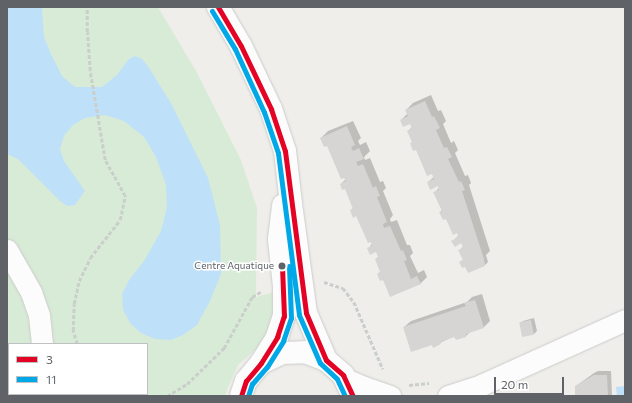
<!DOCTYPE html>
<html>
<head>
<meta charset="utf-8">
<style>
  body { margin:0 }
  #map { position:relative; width:632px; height:403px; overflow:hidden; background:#efeeea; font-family:Commissioner,sans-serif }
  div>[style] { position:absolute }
  .green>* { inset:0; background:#d8ebd6 }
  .water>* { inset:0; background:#bfe0f9 }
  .shadow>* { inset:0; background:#0003 }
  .building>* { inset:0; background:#d6d5d3; transform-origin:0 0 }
  .path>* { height:2.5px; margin-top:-1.25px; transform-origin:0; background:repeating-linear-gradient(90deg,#cacfcc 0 4px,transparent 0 6px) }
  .roads { filter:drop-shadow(0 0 1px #cbcccc) drop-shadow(0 0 1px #cbcccc) }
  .street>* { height:21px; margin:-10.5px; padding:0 10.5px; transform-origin:10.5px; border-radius:10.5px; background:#fdfcfc }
  .secondary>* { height:22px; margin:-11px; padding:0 11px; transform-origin:11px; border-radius:11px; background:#fdfcfc }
  .bus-1>* { height:5px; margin:-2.5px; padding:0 2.5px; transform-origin:2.5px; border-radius:2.5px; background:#e40324 }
  .bus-2>* { height:5px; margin:-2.5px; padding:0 2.5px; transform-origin:2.5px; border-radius:2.5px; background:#00a8e7 }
  .dots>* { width:11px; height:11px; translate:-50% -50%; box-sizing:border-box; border:2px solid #fff; border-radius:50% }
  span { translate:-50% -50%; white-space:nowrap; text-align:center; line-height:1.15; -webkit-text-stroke:3px #fff; paint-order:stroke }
  .bus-label { font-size:10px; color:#5f6368 }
  .right { translate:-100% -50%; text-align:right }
  .frame { position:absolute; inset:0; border:8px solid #5f6368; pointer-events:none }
  .legend { position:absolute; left:8px; top:343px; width:140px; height:52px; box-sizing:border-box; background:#fff; border:1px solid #bfc1c3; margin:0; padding:5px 7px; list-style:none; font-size:12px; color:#5f6368 }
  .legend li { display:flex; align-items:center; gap:8px; height:20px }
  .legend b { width:20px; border:1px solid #bfc1c3 }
  .scale { position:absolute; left:494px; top:377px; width:70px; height:18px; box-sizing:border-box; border:2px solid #5f6368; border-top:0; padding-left:5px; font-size:12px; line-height:14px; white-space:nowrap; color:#5f6368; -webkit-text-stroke:3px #fff; paint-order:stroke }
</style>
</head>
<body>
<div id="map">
  <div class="green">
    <i style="clip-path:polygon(evenodd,7px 7px,158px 7px,196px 71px,241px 160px,257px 208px,256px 297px,274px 292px,275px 315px,261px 345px,238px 365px,228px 387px,225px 396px,7px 396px,7px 7px,9px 344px,147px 344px,147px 394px,9px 394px,9px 344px)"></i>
  </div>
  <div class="water">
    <i style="clip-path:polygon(7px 7px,42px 7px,44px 37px,51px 54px,62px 76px,75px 87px,102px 87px,117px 75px,128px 60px,134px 56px,142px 59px,148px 66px,172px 105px,208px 178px,220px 225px,221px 274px,210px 301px,197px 325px,183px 335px,171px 340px,155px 339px,141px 333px,130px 323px,123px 310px,122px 294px,129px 280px,144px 261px,161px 231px,167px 207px,166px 185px,156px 157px,144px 137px,124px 121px,105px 115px,85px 118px,73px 125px,64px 136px,60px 149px,64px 161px,85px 191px,75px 205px,67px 206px,60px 201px,18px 159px,7px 154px)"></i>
    <i style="clip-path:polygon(625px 386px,625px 396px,617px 396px,616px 387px)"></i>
  </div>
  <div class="shadow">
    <i style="clip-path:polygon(431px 95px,438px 111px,441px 110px,446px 121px,443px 124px,451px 143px,454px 141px,458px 150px,455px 153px,465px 176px,468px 175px,471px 183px,469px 185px,490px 251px,486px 255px,488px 262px,485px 265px,466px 267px,460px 262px,464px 259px,459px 251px,464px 246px,461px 242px,453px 241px,459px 235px,440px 212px,442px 210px,435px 192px,439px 188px,438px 185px,428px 182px,434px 177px,408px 131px,412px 127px,411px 123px,401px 120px,408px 113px,406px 110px,413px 103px)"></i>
    <i style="clip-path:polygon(353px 121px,361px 138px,358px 141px,360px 145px,366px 142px,370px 151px,364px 157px,365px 160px,370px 158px,380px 182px,383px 181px,386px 188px,383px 191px,393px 215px,390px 219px,391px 222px,397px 220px,407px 245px,410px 245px,413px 253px,410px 256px,418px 273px,424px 270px,427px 277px,420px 284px,383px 279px,378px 274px,381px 271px,376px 259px,379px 256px,376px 251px,368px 249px,372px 244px,357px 215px,351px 210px,354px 207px,345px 188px,341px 184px,346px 179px,327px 145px,321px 138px,328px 131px)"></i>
    <i style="clip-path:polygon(482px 294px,490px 321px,484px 327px,470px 332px,466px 336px,455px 336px,433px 346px,432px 344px,404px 327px,411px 321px,467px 302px,472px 297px)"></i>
    <i style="clip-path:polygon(534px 318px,537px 331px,534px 334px,520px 324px,523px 321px)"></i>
    <i style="clip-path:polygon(598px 371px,611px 371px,612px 396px,576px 396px,576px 386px,594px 373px)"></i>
  </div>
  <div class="building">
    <i style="clip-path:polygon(425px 101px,432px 117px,434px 116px,440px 128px,436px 130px,444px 148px,447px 147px,452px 157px,448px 159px,459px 182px,461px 181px,465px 190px,462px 191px,484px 259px,485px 266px,468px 273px,465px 267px,462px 268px,459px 262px,463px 260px,458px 250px,463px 248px,461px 243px,455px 247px,451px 241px,458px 237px,457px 233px,453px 235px,446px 219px,443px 220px,439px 212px,442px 211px,433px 192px,439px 190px,438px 186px,430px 190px,427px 182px,434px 179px,432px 174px,427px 176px,416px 150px,413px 151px,410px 143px,412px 142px,407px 131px,412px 128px,410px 124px,403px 127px,400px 120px,408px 116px,405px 110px)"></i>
    <i style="clip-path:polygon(347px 126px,355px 145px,351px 147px,353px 151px,359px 148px,364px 159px,356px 162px,358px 166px,363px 164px,373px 188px,376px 186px,380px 196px,377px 197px,387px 222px,383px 224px,384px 228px,390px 226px,401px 251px,403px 250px,407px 260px,404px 261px,411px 279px,417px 276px,421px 284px,390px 297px,383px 280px,380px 281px,377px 274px,380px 272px,375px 259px,378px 257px,376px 252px,370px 255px,367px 248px,372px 246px,371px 242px,368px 243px,356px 216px,353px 218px,350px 210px,353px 209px,345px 189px,342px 190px,340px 184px,346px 181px,344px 178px,341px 179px,327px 146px,324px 147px,320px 138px)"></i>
    <i style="clip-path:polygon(475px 300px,484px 328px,466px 334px,466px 337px,456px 340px,454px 337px,440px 342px,441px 344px,433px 348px,432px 345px,411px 352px,403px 327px,466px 306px,464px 303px)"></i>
    <i style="left:531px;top:320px;width:15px;height:12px;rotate:79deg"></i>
    <i style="clip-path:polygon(594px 375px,607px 375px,608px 396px,575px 396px,575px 386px)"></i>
  </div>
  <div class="path">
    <i style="left:324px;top:282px;width:20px;rotate:18deg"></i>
    <i style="left:343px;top:288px;width:18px;rotate:52deg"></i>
    <i style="left:354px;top:302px;width:73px;rotate:66.6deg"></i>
    <i style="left:77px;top:344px;width:14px;rotate:-107deg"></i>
    <i style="left:73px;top:331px;width:27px;rotate:-88deg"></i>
    <i style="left:74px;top:304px;width:24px;rotate:-78deg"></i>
    <i style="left:79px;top:281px;width:25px;rotate:-64deg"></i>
    <i style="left:90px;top:258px;width:48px;rotate:-51.7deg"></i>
    <i style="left:120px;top:220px;width:25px;rotate:-78deg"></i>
    <i style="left:125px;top:196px;width:41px;rotate:-119.1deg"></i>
    <i style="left:105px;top:160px;width:90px;rotate:-99.6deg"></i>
    <i style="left:90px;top:71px;width:39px;rotate:-94deg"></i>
    <i style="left:87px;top:32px;width:25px;rotate:-90deg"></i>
    <i style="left:409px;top:385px;width:20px;rotate:-6deg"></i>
    <i style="left:111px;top:394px;width:3px;rotate:45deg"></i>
    <i style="left:167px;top:396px;width:23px;rotate:-31deg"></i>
    <i style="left:187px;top:384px;width:52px;rotate:-44.2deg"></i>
    <i style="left:224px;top:348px;width:58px;rotate:-61.2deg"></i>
    <i style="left:252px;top:297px;width:12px;rotate:-31deg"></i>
  </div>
  <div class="roads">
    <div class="street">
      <i style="left:7px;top:250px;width:48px;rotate:60.3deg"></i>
      <i style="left:31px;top:292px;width:24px;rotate:71deg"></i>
      <i style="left:39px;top:315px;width:29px;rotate:84deg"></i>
      <i style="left:345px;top:379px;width:21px;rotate:23deg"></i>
      <i style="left:364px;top:387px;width:28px;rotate:19deg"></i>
      <i style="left:38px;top:396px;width:2px;rotate:-63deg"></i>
      <i style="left:448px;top:396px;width:35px;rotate:-18deg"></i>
      <i style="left:481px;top:385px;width:158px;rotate:-24.3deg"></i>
    </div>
    <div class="secondary">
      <i style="left:218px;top:7px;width:45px;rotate:59.5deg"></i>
      <i style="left:241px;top:46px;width:70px;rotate:64.5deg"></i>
      <i style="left:271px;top:109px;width:44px;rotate:71.6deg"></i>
      <i style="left:285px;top:151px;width:53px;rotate:83.5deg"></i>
      <i style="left:291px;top:204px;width:110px;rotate:82.2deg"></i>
      <i style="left:306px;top:313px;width:51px;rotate:66.9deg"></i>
      <i style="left:261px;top:363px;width:31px;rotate:-58deg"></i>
      <i style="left:277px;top:337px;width:22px;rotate:-72deg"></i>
      <i style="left:284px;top:316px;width:30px;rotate:-90deg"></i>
      <i style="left:284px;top:286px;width:47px;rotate:-96.1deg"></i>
      <i style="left:279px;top:239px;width:34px;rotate:-83deg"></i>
      <i style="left:241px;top:396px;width:16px;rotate:-72deg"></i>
      <i style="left:246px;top:381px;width:23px;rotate:-50deg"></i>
      <i style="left:261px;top:363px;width:23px;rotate:-25deg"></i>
      <i style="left:282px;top:353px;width:23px;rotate:-2deg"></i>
      <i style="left:305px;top:352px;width:22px;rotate:21deg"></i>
      <i style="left:326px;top:360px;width:23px;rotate:41deg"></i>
      <i style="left:343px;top:375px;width:23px;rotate:65deg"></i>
    </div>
  </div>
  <div class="bus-1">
    <i style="left:218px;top:7px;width:45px;rotate:59.5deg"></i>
    <i style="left:241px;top:46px;width:70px;rotate:64.5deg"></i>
    <i style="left:271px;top:109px;width:44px;rotate:71.6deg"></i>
    <i style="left:285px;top:151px;width:163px;rotate:82.6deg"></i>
    <i style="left:306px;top:313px;width:51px;rotate:66.9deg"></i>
    <i style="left:326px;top:360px;width:23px;rotate:41deg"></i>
    <i style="left:343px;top:375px;width:23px;rotate:65deg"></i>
    <i style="left:241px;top:396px;width:16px;rotate:-72deg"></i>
    <i style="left:246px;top:381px;width:23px;rotate:-50deg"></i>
    <i style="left:261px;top:363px;width:31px;rotate:-58deg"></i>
    <i style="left:277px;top:337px;width:22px;rotate:-72deg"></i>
    <i style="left:284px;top:316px;width:50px;rotate:-92.3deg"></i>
  </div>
  <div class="bus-2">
    <i style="left:212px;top:11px;width:44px;rotate:58.8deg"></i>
    <i style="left:235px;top:49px;width:69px;rotate:65.3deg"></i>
    <i style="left:264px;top:112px;width:43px;rotate:71.1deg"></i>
    <i style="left:278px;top:153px;width:163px;rotate:82.6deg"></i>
    <i style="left:299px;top:315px;width:52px;rotate:66.4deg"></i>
    <i style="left:320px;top:363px;width:23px;rotate:43deg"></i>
    <i style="left:337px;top:379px;width:19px;rotate:65deg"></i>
    <i style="left:248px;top:396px;width:13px;rotate:-72deg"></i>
    <i style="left:252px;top:384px;width:23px;rotate:-49deg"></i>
    <i style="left:267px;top:367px;width:31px;rotate:-58deg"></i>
    <i style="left:283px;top:341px;width:24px;rotate:-71deg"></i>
    <i style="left:291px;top:318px;width:52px;rotate:-92.2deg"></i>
  </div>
  <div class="dots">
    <i style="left:282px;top:266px;background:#5f6368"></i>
  </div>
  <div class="bus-label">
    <span class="right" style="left:274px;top:266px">Centre Aquatique</span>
  </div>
  <div class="frame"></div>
  <ul class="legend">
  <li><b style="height:5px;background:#e40324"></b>3</li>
  <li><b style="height:5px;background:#00a8e7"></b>11</li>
  </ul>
  <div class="scale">20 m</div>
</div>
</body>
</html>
